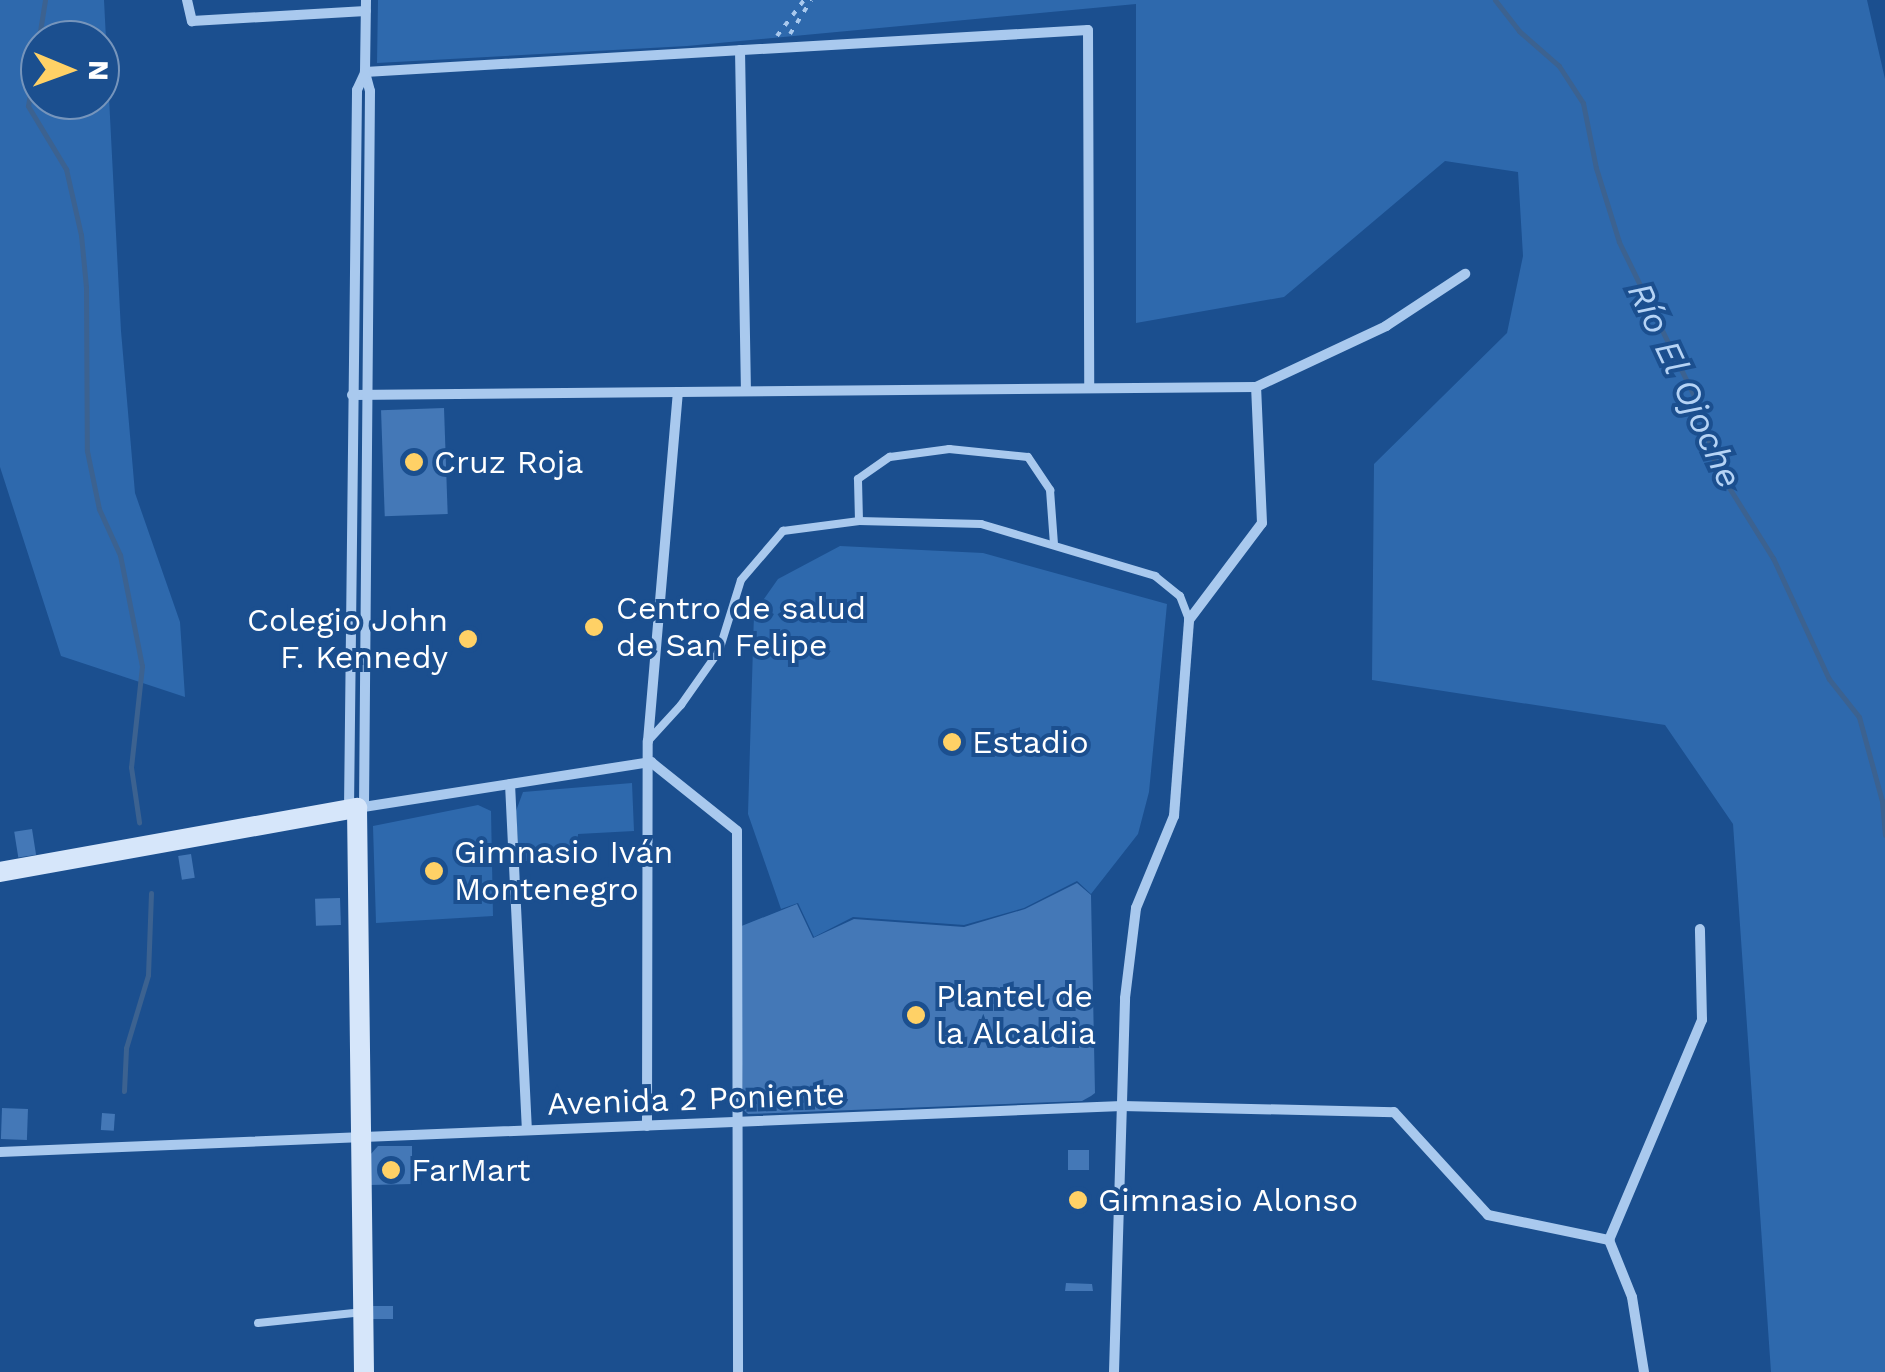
<!DOCTYPE html>
<html>
<head>
<meta charset="utf-8">
<style>
  body { margin:0 }
  #map { position:relative; width:1885px; height:1372px; overflow:hidden; background:#1b4f8f; font-family:"Work Sans",sans-serif }
  div>[style] { position:absolute }
  .green>* { inset:0; background:#2e69ad }
  .stream>* { height:5px; margin:-2.5px; padding:0 2.5px; transform-origin:2.5px; border-radius:2.5px; background:#3c6290 }
  .building>* { inset:0; background:#4478b7; transform-origin:0 0 }
  .path>* { height:4px; margin-top:-2px; transform-origin:0; background:repeating-linear-gradient(90deg,#a9c9ee 0 5px,transparent 0 13px) }
  .lane>* { height:8px; margin:-4px; padding:0 4px; transform-origin:4px; border-radius:4px; background:#a9c9ee }
  .street>* { height:10px; margin:-5px; padding:0 5px; transform-origin:5px; border-radius:5px; background:#a9c9ee }
  .secondary>* { height:20px; margin:-10px; padding:0 10px; transform-origin:10px; border-radius:10px; background:#d6e6fa }
  .dots>* { width:28px; height:28px; translate:-50% -50%; box-sizing:border-box; border:5px solid #1b4f8f; border-radius:50% }
  span { translate:-50% -50%; white-space:nowrap; text-align:center; line-height:1.15; -webkit-text-stroke:8px #1b4f8f; paint-order:stroke }
  .poi-label { font-size:32px; color:#fff }
  .left { translate:0 -50%; text-align:left }
  .right { translate:-100% -50%; text-align:right }
  .street-label { font-size:32px; color:#fff }
  .water-label { font-size:35px; color:#b5d3f5; font-style:italic }
  .north { position:absolute; left:20px; top:20px; width:100px; height:100px; box-sizing:border-box; background:#1b4f8f; border:2px solid #7695bc; border-radius:50%; rotate:91deg; font-size:28px; font-weight:700; line-height:40px; text-align:center; color:#fff }
  .north::after { content:''; display:block; margin:auto; width:35px; height:45px; background:#ffd166; clip-path:polygon(50% 0,100% 100%,50% 72%,0 100%) }
</style>
</head>
<body>
<div id="map">
  <div class="green">
    <i style="clip-path:polygon(evenodd,0 0,104px 0,121px 331px,135px 493px,180px 622px,185px 697px,61px 656px,0 467px,0 0,40px 40px,100px 40px,100px 100px,40px 100px,40px 40px)"></i>
    <i style="clip-path:polygon(378px 0,1867px 0,1885px 79px,1885px 1372px,1771px 1372px,1733px 824px,1665px 725px,1372px 680px,1374px 464px,1507px 333px,1523px 256px,1518px 172px,1445px 161px,1284px 297px,1136px 323px,1136px 4px,687px 46px,377px 63px)"></i>
    <i style="clip-path:polygon(840px 546px,983px 553px,1167px 604px,1149px 792px,1138px 834px,1091px 894px,1077px 881px,1024px 908px,964px 925px,853px 917px,814px 937px,798px 903px,781px 909px,748px 814px,754px 613px,778px 579px)"></i>
    <i style="clip-path:polygon(632px 783px,634px 831px,578px 834px,577px 859px,519px 861px,516px 811px,523px 792px)"></i>
    <i style="clip-path:polygon(478px 805px,491px 811px,493px 916px,376px 923px,373px 826px)"></i>
  </div>
  <div class="stream">
    <i style="left:45px;top:0;width:107px;rotate:99.1deg"></i>
    <i style="left:28px;top:106px;width:74px;rotate:58.9deg"></i>
    <i style="left:66px;top:169px;width:68px;rotate:77.2deg"></i>
    <i style="left:81px;top:235px;width:52px;rotate:84.5deg"></i>
    <i style="left:86px;top:287px;width:164px;rotate:89.7deg"></i>
    <i style="left:87px;top:451px;width:59px;rotate:78.3deg"></i>
    <i style="left:99px;top:509px;width:51px;rotate:65.5deg"></i>
    <i style="left:120px;top:555px;width:113px;rotate:78.8deg"></i>
    <i style="left:142px;top:666px;width:102px;rotate:96.2deg"></i>
    <i style="left:131px;top:767px;width:56px;rotate:81.7deg"></i>
    <i style="left:1495px;top:0;width:39px;rotate:52deg"></i>
    <i style="left:1519px;top:31px;width:53px;rotate:41.2deg"></i>
    <i style="left:1559px;top:66px;width:44px;rotate:57deg"></i>
    <i style="left:1583px;top:103px;width:66px;rotate:78.7deg"></i>
    <i style="left:1596px;top:168px;width:77px;rotate:72.7deg"></i>
    <i style="left:1619px;top:242px;width:187px;rotate:64deg"></i>
    <i style="left:1701px;top:410px;width:57px;rotate:75.7deg"></i>
    <i style="left:1715px;top:465px;width:110px;rotate:58.1deg"></i>
    <i style="left:1773px;top:558px;width:133px;rotate:65.2deg"></i>
    <i style="left:1829px;top:679px;width:48px;rotate:51.7deg"></i>
    <i style="left:1859px;top:717px;width:87px;rotate:74.7deg"></i>
    <i style="left:1882px;top:801px;width:34px;rotate:85deg"></i>
    <i style="left:124px;top:1091px;width:43px;rotate:-87.3deg"></i>
    <i style="left:126px;top:1048px;width:76px;rotate:-73.2deg"></i>
    <i style="left:148px;top:975px;width:82px;rotate:-87.9deg"></i>
  </div>
  <div class="building">
    <i style="left:444px;top:408px;width:106px;height:63px;rotate:88deg"></i>
    <i style="left:32px;top:829px;width:26px;height:18px;rotate:81deg"></i>
    <i style="left:191px;top:854px;width:24px;height:13px;rotate:81deg"></i>
    <i style="clip-path:polygon(1077px 883px,1091px 895px,1095px 1093px,1091px 1096px,1082px 1101px,748px 1114px,743px 1109px,739px 927px,797px 904px,813px 938px,854px 919px,964px 927px,1025px 909px)"></i>
    <i style="left:340px;top:898px;width:27px;height:25px;rotate:88deg"></i>
    <i style="left:2px;top:1108px;width:26px;height:31px;rotate:2deg"></i>
    <i style="left:102px;top:1113px;width:13px;height:17px;rotate:4deg"></i>
    <i style="clip-path:polygon(378px 1146px,412px 1146px,412px 1184px,370px 1185px,370px 1155px)"></i>
    <i style="left:1068px;top:1150px;width:21px;height:20px"></i>
    <i style="left:1069px;top:1190px;width:19px;height:19px"></i>
    <i style="clip-path:polygon(1066px 1283px,1092px 1284px,1093px 1291px,1065px 1291px)"></i>
    <i style="left:393px;top:1306px;width:13px;height:21px;rotate:90deg"></i>
  </div>
  <div class="path">
    <i style="left:790px;top:34px;width:40px;rotate:-58deg"></i>
    <i style="left:777px;top:36px;width:45px;rotate:-53.1deg"></i>
  </div>
  <div class="lane">
    <i style="left:859px;top:521px;width:42px;rotate:-91.4deg"></i>
    <i style="left:858px;top:479px;width:39px;rotate:-35deg"></i>
    <i style="left:890px;top:457px;width:60px;rotate:-7.7deg"></i>
    <i style="left:949px;top:449px;width:79px;rotate:5.8deg"></i>
    <i style="left:1028px;top:457px;width:40px;rotate:56deg"></i>
    <i style="left:1050px;top:490px;width:54px;rotate:85.8deg"></i>
    <i style="left:648px;top:741px;width:49px;rotate:-47.5deg"></i>
    <i style="left:681px;top:705px;width:66px;rotate:-54.9deg"></i>
    <i style="left:719px;top:651px;width:74px;rotate:-72.8deg"></i>
    <i style="left:741px;top:580px;width:65px;rotate:-49.4deg"></i>
    <i style="left:783px;top:531px;width:77px;rotate:-7.5deg"></i>
    <i style="left:859px;top:521px;width:122px;rotate:1.4deg"></i>
    <i style="left:981px;top:524px;width:182px;rotate:16.6deg"></i>
    <i style="left:1155px;top:576px;width:32px;rotate:39deg"></i>
    <i style="left:1180px;top:596px;width:26px;rotate:69deg"></i>
    <i style="left:258px;top:1323px;width:106px;rotate:-6deg"></i>
  </div>
  <div class="street">
    <i style="left:187px;top:0;width:22px;rotate:77deg"></i>
    <i style="left:192px;top:21px;width:174px;rotate:-3.3deg"></i>
    <i style="left:740px;top:50px;width:341px;rotate:89deg"></i>
    <i style="left:365px;top:72px;width:724px;rotate:-3.32deg"></i>
    <i style="left:1088px;top:30px;width:358px;rotate:89.8deg"></i>
    <i style="left:352px;top:395px;width:904px;rotate:-0.51deg"></i>
    <i style="left:1256px;top:387px;width:144px;rotate:-25.1deg"></i>
    <i style="left:1386px;top:326px;width:95px;rotate:-33.4deg"></i>
    <i style="left:510px;top:784px;width:346px;rotate:87.2deg"></i>
    <i style="left:364px;top:807px;width:716px;rotate:-89.52deg"></i>
    <i style="left:370px;top:91px;width:20px;rotate:-105deg"></i>
    <i style="left:365px;top:72px;width:72px;rotate:-89.2deg"></i>
    <i style="left:357px;top:808px;width:298px;rotate:-8.9deg"></i>
    <i style="left:651px;top:762px;width:110px;rotate:38.7deg"></i>
    <i style="left:737px;top:831px;width:541px;rotate:89.89deg"></i>
    <i style="left:349px;top:809px;width:719px;rotate:-89.36deg"></i>
    <i style="left:357px;top:90px;width:19px;rotate:-65deg"></i>
    <i style="left:647px;top:1126px;width:385px;rotate:-89.9deg"></i>
    <i style="left:648px;top:741px;width:350px;rotate:-85.1deg"></i>
    <i style="left:0;top:1152px;width:1123px;rotate:-2.35deg"></i>
    <i style="left:1122px;top:1106px;width:272px;rotate:1.3deg"></i>
    <i style="left:1394px;top:1112px;width:139px;rotate:47.6deg"></i>
    <i style="left:1488px;top:1215px;width:124px;rotate:11.7deg"></i>
    <i style="left:1114px;top:1372px;width:374px;rotate:-88.3deg"></i>
    <i style="left:1125px;top:998px;width:91px;rotate:-83deg"></i>
    <i style="left:1136px;top:908px;width:100px;rotate:-67.6deg"></i>
    <i style="left:1174px;top:816px;width:197px;rotate:-85.6deg"></i>
    <i style="left:1189px;top:620px;width:121px;rotate:-53deg"></i>
    <i style="left:1262px;top:523px;width:136px;rotate:-92.5deg"></i>
    <i style="left:1644px;top:1372px;width:76px;rotate:-99.1deg"></i>
    <i style="left:1632px;top:1297px;width:61px;rotate:-112deg"></i>
    <i style="left:1609px;top:1240px;width:239px;rotate:-67.1deg"></i>
    <i style="left:1702px;top:1020px;width:91px;rotate:-91.3deg"></i>
  </div>
  <div class="secondary">
    <i style="left:0;top:872px;width:363px;rotate:-10.2deg"></i>
    <i style="left:357px;top:808px;width:564px;rotate:89.29deg"></i>
  </div>
  <div class="dots">
    <i style="left:414px;top:462px;background:#ffd166"></i>
    <i style="left:594px;top:627px;background:#ffd166"></i>
    <i style="left:468px;top:639px;background:#ffd166"></i>
    <i style="left:952px;top:742px;background:#ffd166"></i>
    <i style="left:434px;top:871px;background:#ffd166"></i>
    <i style="left:916px;top:1015px;background:#ffd166"></i>
    <i style="left:391px;top:1170px;background:#ffd166"></i>
    <i style="left:1078px;top:1200px;background:#ffd166"></i>
  </div>
  <div class="poi-label">
    <span class="left" style="left:434px;top:462px">Cruz Roja</span>
    <span class="left" style="left:616px;top:627px">Centro de salud<br>de San Felipe</span>
    <span class="right" style="left:448px;top:639px">Colegio John<br>F. Kennedy</span>
    <span class="left" style="left:972px;top:742px">Estadio</span>
    <span class="left" style="left:454px;top:871px">Gimnasio Iván<br>Montenegro</span>
    <span class="left" style="left:936px;top:1015px">Plantel de<br>la Alcaldia</span>
    <span class="left" style="left:411px;top:1170px">FarMart</span>
    <span class="left" style="left:1098px;top:1200px">Gimnasio Alonso</span>
  </div>
  <div class="street-label">
    <span style="left:696px;top:1099px;rotate:-2deg">Avenida 2 Poniente</span>
  </div>
  <div class="water-label">
    <span style="left:1685px;top:385px;rotate:65deg">Río El Ojoche</span>
  </div>
  <div class="north">N</div>
</div>
</body>
</html>
